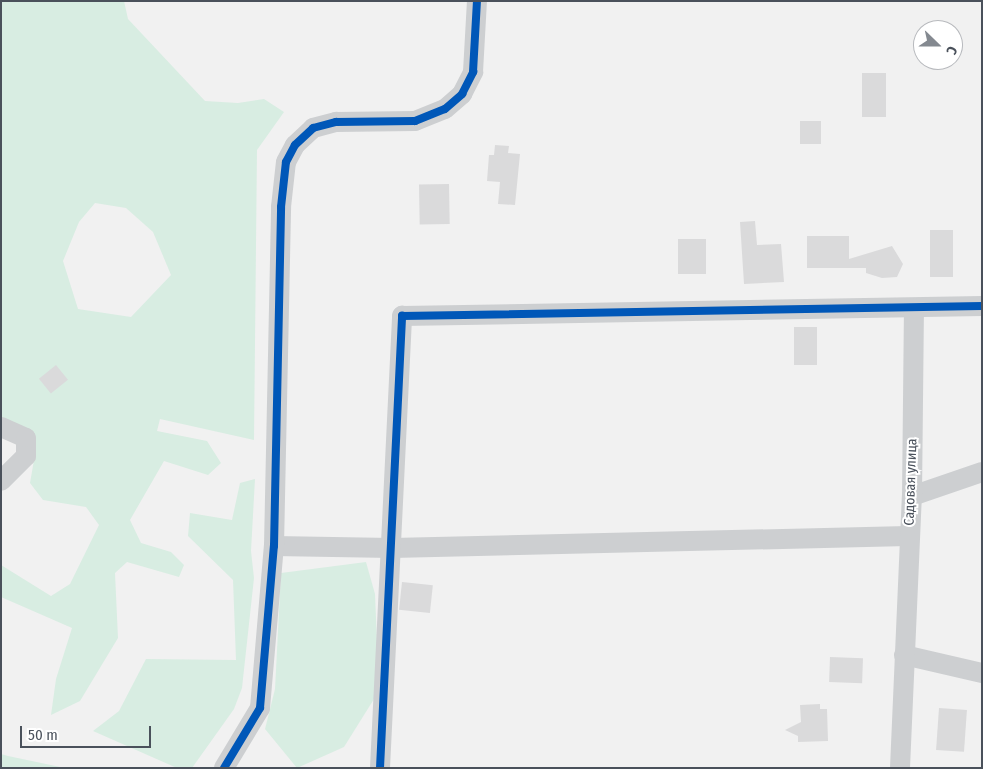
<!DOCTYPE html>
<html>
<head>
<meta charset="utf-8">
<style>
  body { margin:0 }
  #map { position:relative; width:983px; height:769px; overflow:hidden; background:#f1f1f1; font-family:"Fira Sans Condensed",sans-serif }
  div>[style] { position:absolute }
  .green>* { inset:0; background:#d8ede2 }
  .building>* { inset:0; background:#dadadb; transform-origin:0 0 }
  .minor>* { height:20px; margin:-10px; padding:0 10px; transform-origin:10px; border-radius:10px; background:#cdcfd1 }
  .cycleway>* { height:8px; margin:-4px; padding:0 4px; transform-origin:4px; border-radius:4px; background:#0057b8 }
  span { translate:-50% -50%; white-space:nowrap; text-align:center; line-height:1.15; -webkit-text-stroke:4px #fff; paint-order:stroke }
  .street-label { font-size:14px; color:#4a515b }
  .frame { position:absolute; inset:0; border:2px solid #4a515b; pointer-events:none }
  .north { position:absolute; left:913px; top:20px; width:50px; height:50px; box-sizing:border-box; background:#fff; border:1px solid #b7b9bd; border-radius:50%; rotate:112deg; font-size:14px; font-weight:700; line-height:20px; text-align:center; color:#4a515b }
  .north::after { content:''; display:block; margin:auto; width:18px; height:22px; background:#848990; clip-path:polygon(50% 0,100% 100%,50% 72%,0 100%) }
  .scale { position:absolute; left:20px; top:726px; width:131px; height:22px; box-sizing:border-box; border:2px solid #4a515b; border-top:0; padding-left:6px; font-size:15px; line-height:18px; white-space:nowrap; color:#4a515b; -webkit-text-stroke:4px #fff; paint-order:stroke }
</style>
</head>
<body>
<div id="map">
  <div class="green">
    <i style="clip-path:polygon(evenodd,1px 1px,124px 1px,128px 19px,205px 101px,238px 103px,264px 99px,284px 112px,257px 150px,254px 440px,160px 419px,157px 431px,207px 441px,221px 463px,208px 475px,164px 461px,130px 520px,141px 543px,171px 552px,184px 565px,179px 577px,127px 562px,115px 573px,118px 638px,80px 701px,51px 715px,56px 679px,72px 628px,1px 597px,1px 565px,51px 596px,70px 584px,99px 525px,86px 507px,43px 500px,30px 483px,34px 460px,1px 419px,1px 1px,95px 203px,126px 208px,153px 232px,171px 275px,131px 317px,78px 309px,63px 261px,79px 222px,95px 203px)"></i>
    <i style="clip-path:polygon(255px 479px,251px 551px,254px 578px,242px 688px,234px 709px,192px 768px,177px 768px,93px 731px,119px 711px,146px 659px,236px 660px,233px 580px,188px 536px,190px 513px,232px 520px,240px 483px)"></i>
    <i style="clip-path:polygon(366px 562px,375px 594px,379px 691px,344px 747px,297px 768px,265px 729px,275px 689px,281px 573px)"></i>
    <i style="clip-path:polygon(1px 754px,8px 756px,65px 768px,1px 768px)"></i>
  </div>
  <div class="building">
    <i style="left:862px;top:73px;width:24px;height:44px"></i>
    <i style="left:800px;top:121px;width:21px;height:23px"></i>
    <i style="clip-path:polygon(495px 145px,509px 146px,508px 153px,520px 154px,515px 205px,498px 204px,500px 182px,487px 181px,489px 155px,494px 155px)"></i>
    <i style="left:449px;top:184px;width:40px;height:30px;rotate:89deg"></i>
    <i style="clip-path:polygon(755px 221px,757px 245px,781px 244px,784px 282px,744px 284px,740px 222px)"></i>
    <i style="left:930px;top:230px;width:23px;height:47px"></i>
    <i style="clip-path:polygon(807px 236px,849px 236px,849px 259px,892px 246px,903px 264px,897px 277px,882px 278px,866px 273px,866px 268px,807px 268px)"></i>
    <i style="left:678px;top:239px;width:28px;height:35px"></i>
    <i style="left:794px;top:327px;width:23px;height:38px"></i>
    <i style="left:56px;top:365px;width:19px;height:22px;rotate:51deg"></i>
    <i style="left:402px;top:582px;width:31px;height:28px;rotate:6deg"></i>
    <i style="left:830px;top:657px;width:33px;height:25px;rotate:2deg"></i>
    <i style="clip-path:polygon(820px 704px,820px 709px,827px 709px,828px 741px,798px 742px,798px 736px,785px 730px,801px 722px,800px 705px)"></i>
    <i style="left:939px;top:708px;width:28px;height:42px;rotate:4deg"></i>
  </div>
  <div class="minor">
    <i style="left:1px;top:427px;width:27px;rotate:24deg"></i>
    <i style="left:26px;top:438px;width:18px;rotate:90deg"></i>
    <i style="left:26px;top:456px;width:35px;rotate:135deg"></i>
    <i style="left:912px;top:496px;width:74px;rotate:-18.9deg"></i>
    <i style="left:274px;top:546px;width:118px;rotate:1deg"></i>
    <i style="left:392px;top:548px;width:516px;rotate:-1.33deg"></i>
    <i style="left:904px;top:655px;width:80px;rotate:13deg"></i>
    <i style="left:224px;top:768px;width:70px;rotate:-59deg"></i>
    <i style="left:260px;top:708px;width:163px;rotate:-85.1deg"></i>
    <i style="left:274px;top:546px;width:339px;rotate:-88.8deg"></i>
    <i style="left:281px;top:207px;width:45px;rotate:-83.7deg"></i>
    <i style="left:286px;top:162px;width:19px;rotate:-62deg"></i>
    <i style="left:295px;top:145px;width:25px;rotate:-43deg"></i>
    <i style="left:313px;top:128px;width:24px;rotate:-15deg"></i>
    <i style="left:336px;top:122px;width:79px;rotate:-0.7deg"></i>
    <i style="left:415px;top:121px;width:32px;rotate:-22deg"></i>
    <i style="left:445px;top:109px;width:23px;rotate:-41deg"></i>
    <i style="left:462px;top:94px;width:25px;rotate:-63deg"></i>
    <i style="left:473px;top:72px;width:71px;rotate:-86.8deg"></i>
    <i style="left:380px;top:768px;width:453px;rotate:-87.2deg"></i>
    <i style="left:402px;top:316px;width:580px;rotate:-0.99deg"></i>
    <i style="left:900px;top:768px;width:272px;rotate:-87.5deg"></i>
    <i style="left:912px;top:496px;width:188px;rotate:-89.4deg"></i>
  </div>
  <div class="cycleway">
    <i style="left:224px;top:768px;width:70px;rotate:-59deg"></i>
    <i style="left:260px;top:708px;width:163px;rotate:-85.1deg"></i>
    <i style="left:274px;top:546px;width:339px;rotate:-88.8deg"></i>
    <i style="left:281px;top:207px;width:45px;rotate:-83.7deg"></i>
    <i style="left:286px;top:162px;width:19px;rotate:-62deg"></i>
    <i style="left:295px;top:145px;width:25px;rotate:-43deg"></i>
    <i style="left:313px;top:128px;width:24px;rotate:-15deg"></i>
    <i style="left:336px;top:122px;width:79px;rotate:-0.7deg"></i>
    <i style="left:415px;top:121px;width:32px;rotate:-22deg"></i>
    <i style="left:445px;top:109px;width:23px;rotate:-41deg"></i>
    <i style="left:462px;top:94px;width:25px;rotate:-63deg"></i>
    <i style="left:473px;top:72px;width:71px;rotate:-86.8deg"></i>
    <i style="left:380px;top:768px;width:453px;rotate:-87.2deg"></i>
    <i style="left:402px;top:316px;width:580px;rotate:-0.99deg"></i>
  </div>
  <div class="street-label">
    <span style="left:911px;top:482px;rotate:-88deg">Садовая улица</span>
  </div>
  <div class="frame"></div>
  <div class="north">С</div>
  <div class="scale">50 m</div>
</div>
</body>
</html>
